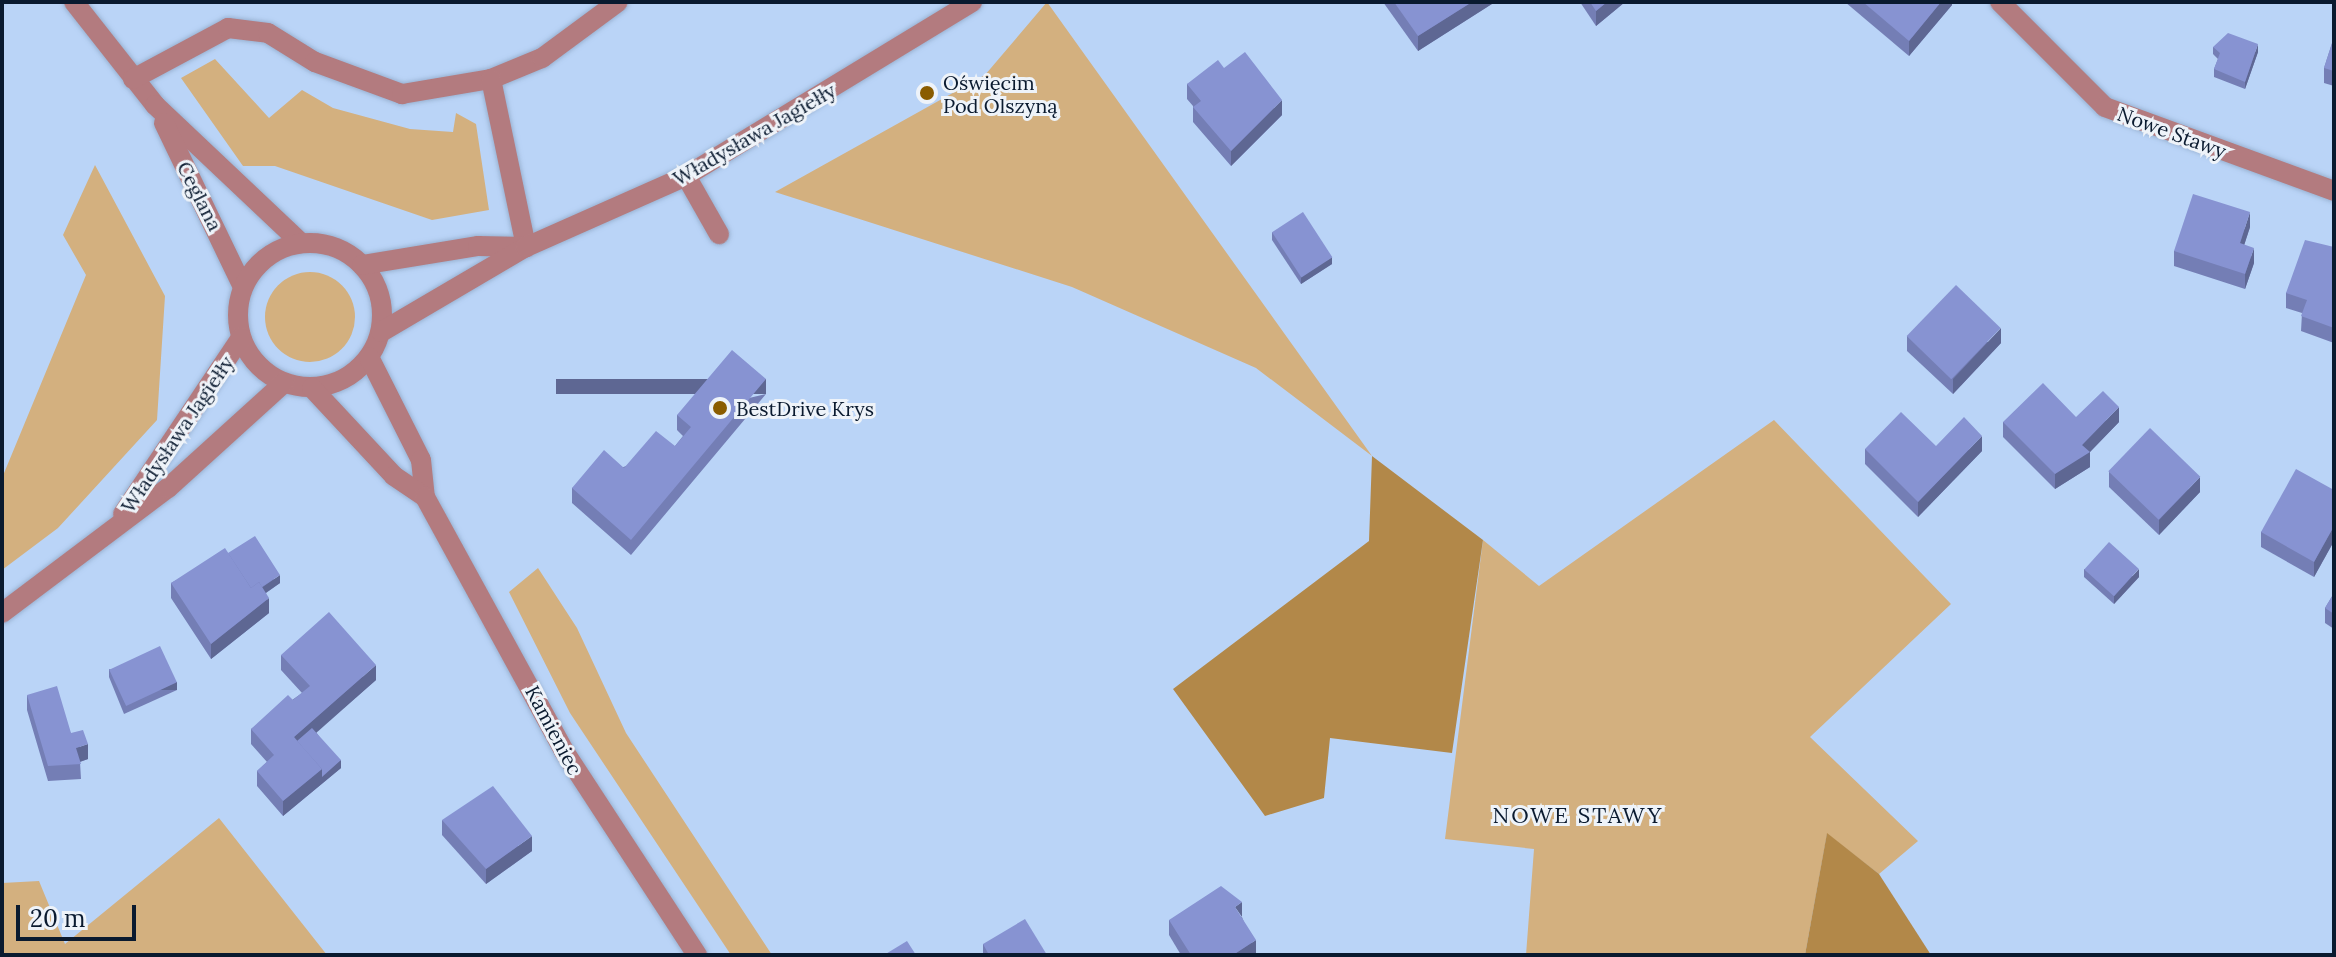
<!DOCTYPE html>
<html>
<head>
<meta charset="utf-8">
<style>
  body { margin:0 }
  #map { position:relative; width:2336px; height:957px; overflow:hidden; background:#bad4f7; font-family:Lora,serif }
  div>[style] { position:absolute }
  .green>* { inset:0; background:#d3b07f }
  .round { border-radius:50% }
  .forest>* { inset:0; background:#b28849 }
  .roads { filter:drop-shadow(0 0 2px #9ab3d3) drop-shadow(0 0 2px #9ab3d3) }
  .minor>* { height:20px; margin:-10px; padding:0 10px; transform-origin:10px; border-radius:10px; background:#b37b7f }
  .minor>.ring { margin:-10px; padding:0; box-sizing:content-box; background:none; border:20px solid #b37b7f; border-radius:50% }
  .wall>* { inset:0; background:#747eb5 }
  .shaded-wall>* { inset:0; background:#5e6793; transform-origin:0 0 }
  .building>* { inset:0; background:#8793d2; transform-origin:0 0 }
  .dots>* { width:22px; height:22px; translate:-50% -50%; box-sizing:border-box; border:4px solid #eef3f9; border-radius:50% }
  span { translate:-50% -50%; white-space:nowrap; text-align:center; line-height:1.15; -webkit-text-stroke:6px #eef3f9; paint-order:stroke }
  .poi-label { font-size:20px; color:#0a1a2f }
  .left { translate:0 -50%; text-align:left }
  .street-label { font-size:20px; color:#0a1a2f }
  .neighbourhood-label { font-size:22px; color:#0a1a2f; letter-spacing:2px }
  .frame { position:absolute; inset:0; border:4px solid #0a1a2f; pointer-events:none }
  .scale { position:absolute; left:16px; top:905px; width:120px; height:36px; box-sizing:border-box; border:4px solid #0a1a2f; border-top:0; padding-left:10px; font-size:24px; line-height:28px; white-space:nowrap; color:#0a1a2f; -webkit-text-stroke:6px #eef3f9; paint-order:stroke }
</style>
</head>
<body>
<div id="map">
  <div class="green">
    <i style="clip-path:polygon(1047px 2px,1372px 456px,1256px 368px,1072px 287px,775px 192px,985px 75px)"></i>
    <i style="clip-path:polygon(215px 59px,269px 118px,302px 90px,333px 108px,410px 129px,453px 132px,456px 113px,476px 124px,489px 210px,432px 220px,275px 166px,243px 166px,181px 78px)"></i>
    <i style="clip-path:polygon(95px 165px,165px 296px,157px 420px,58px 528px,2px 570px,2px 478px,86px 275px,63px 235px)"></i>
    <i class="round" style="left:265px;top:272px;width:90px;height:90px"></i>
    <i style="clip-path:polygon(1774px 420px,1951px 604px,1810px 737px,1918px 841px,1879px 874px,1827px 834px,1805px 955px,1526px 955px,1534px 849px,1445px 839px,1483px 540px,1539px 586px)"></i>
    <i style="clip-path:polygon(538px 568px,577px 628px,626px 733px,772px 955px,731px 955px,570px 713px,509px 592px)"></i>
    <i style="clip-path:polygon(219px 818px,327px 955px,2px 955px,2px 883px,39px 881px,65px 944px)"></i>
  </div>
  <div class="forest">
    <i style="clip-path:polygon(1372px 456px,1483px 540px,1452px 753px,1330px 738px,1324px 798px,1265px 816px,1173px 689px,1369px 541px)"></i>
    <i style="clip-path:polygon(1827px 833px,1879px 874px,1931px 955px,1805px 955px)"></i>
  </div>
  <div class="roads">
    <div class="minor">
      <i style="left:74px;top:2px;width:131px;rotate:51.8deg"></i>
      <i style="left:155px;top:105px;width:201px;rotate:43.4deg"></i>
      <i style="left:2000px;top:2px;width:148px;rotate:45deg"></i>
      <i style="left:2105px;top:107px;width:244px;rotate:20.1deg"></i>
      <i style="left:133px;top:79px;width:108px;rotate:-28.2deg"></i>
      <i style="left:228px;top:28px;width:40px;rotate:7.1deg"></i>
      <i style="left:268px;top:33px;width:55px;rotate:31.7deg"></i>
      <i style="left:315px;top:62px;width:93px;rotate:20.2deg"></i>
      <i style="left:402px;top:94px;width:90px;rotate:-9.6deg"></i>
      <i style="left:491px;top:79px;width:55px;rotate:-22.4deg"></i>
      <i style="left:542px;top:58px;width:94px;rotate:-36.4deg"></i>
      <i style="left:491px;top:79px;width:172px;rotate:78.2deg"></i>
      <i style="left:164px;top:123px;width:182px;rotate:64.3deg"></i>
      <i style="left:686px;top:176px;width:67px;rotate:60.4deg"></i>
      <i class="ring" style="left:238px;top:243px;width:124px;height:124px"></i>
      <i style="left:362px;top:265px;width:118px;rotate:-9.3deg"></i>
      <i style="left:478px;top:246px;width:48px;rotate:1.2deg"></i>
      <i style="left:381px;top:332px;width:168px;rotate:-30.4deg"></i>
      <i style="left:526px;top:247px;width:175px;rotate:-23.9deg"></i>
      <i style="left:686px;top:176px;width:335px;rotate:-31.3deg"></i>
      <i style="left:369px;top:357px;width:115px;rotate:63.2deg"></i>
      <i style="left:421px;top:460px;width:37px;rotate:84deg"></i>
      <i style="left:312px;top:388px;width:120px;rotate:47deg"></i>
      <i style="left:394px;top:476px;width:37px;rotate:34deg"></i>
      <i style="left:425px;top:497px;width:290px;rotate:61.3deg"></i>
      <i style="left:564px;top:751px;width:244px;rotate:56.9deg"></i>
      <i style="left:123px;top:514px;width:212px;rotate:-56.2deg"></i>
      <i style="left:2px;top:613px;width:208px;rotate:-37deg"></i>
      <i style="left:168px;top:488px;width:156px;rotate:-42.2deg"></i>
    </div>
  </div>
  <div class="wall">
    <i style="clip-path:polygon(1383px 2px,1495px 2px,1418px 51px)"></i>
    <i style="clip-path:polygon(1580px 2px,1625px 2px,1596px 26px)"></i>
    <i style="clip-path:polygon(1845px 2px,1952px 2px,1952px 5px,1909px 56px)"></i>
    <i style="clip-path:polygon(2334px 37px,2334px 86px,2324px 83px,2324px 68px)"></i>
    <i style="clip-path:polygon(2213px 47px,2258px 52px,2245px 89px,2214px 77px,2214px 69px,2218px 59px,2213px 54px)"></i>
    <i style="clip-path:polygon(1224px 68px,1282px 115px,1231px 166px,1193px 122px,1193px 106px,1187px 99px,1187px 84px)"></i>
    <i style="clip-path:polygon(2250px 227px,2244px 245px,2254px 263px,2245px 289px,2174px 266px,2174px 251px)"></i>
    <i style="clip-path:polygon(1272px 232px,1332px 264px,1301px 284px,1272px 240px)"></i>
    <i style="clip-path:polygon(2334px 247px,2334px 343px,2301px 331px,2302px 313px,2286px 308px,2286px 293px)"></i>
    <i style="clip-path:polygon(1907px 336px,2001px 343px,1953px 394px,1907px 351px)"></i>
    <i style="clip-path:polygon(766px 394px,631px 555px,572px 503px,572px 488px,675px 446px,683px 436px,677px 430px,677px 415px)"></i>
    <i style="clip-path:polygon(2076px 417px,2119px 422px,2090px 452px,2090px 467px,2055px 489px,2003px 437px,2003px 422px)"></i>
    <i style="clip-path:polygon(1936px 446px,1982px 451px,1918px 517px,1865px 464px,1865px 449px)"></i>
    <i style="clip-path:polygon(2109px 472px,2200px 492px,2159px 535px,2109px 487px)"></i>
    <i style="clip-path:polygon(2334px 490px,2334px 541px,2314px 577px,2261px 547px,2261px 532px)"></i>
    <i style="clip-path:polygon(228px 553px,280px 583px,266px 593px,269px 613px,211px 659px,171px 598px,171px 583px)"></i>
    <i style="clip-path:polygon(2084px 569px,2139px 577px,2114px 604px,2084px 577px)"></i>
    <i style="clip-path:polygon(2334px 593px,2334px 629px,2325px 623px,2325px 608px)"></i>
    <i style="clip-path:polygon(281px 655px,376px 680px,316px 732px,341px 768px,283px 816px,257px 786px,257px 771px,267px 762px,251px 744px,251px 729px,302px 693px,281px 670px)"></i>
    <i style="clip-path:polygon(109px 669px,177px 690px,124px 714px,109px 677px)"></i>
    <i style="clip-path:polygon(27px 695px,71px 733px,88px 759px,80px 762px,81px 779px,48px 781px,27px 710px)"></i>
    <i style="clip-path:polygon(442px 820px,532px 851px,486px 884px,442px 835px)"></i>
    <i style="clip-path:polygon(1242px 917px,1256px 955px,1181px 955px,1169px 935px,1169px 920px)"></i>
    <i style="clip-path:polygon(983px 944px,1047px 955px,983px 955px)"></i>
  </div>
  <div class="shaded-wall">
    <i style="clip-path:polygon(1472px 2px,1495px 2px,1418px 51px,1418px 36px)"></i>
    <i style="clip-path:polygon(1607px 2px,1625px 2px,1596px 26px,1596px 11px)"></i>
    <i style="clip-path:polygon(1941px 2px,1952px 2px,1952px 5px,1909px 56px,1909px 41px)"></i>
    <i style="clip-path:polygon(2258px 44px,2258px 52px,2245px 89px,2245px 82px)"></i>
    <i style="clip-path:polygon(1282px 100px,1282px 115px,1231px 166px,1231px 151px)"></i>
    <i style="clip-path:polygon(2250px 212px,2250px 227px,2240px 258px,2240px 243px)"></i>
    <i style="clip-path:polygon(2254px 248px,2254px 263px,2245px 289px,2245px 274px)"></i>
    <i style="clip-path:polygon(1332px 257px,1332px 264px,1301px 284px,1301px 277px)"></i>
    <i style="clip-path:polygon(2001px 328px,2001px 343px,1953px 394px,1953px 379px)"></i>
    <i style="left:766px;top:379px;width:15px;height:210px;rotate:90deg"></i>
    <i style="clip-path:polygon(2119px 407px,2119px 422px,2089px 453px,2090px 452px,2090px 467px,2055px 489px,2055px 474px,2082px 445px)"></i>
    <i style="clip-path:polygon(1982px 436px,1982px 451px,1918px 517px,1918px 502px)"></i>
    <i style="clip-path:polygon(2200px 477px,2200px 492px,2159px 535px,2159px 520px)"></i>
    <i style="clip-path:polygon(2334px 526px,2334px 541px,2314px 577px,2314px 562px)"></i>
    <i style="clip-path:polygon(2139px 569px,2139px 577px,2114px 604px,2114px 596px)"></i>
    <i style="clip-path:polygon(280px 575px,280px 583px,251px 603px,251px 595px)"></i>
    <i style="clip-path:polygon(269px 598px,269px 613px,211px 659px,211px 644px)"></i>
    <i style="clip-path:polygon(376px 665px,376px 680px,298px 749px,294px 737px)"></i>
    <i style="left:177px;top:682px;width:8px;height:58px;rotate:90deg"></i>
    <i style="clip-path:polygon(88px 744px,88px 759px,76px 763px,76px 748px)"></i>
    <i style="clip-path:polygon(341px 760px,341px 768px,283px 816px,283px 801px,322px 769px)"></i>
    <i style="clip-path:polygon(532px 836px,532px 851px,486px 884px,486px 869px)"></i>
    <i style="clip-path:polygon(1242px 902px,1242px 917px,1235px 907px)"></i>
    <i style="clip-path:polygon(1256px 940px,1256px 955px,1233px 955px)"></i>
  </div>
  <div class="building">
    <i style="clip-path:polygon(1394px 2px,1472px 2px,1418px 36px)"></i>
    <i style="clip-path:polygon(1590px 2px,1607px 2px,1596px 11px)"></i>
    <i style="clip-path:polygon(1863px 2px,1941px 2px,1909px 41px)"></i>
    <i style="clip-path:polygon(2228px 33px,2258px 44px,2245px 82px,2214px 69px,2220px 53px,2213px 47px)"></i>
    <i style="clip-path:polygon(2334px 37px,2334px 71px,2324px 68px)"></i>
    <i style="clip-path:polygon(1245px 52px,1282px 100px,1231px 151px,1193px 107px,1201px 101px,1187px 84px,1218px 60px,1224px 68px)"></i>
    <i style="clip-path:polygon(2193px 194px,2250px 212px,2240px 243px,2254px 248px,2245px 274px,2174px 251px)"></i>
    <i style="left:1303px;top:212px;width:54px;height:37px;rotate:57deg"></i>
    <i style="clip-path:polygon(2305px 240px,2334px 247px,2334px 328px,2301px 316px,2307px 300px,2286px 293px)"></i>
    <i style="left:1956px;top:285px;width:62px;height:71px;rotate:44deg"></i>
    <i style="clip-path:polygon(732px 350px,766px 379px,631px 540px,572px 488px,604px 450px,624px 468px,656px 431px,675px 446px,691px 427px,677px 415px)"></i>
    <i style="clip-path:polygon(2043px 383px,2076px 417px,2103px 391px,2119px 407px,2082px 445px,2090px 452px,2055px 474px,2003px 422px)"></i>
    <i style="clip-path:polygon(1901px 412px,1936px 446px,1964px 417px,1982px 436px,1918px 502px,1865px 449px)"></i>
    <i style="left:2150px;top:428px;width:70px;height:60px;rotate:44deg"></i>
    <i style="clip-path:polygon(2296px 469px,2334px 490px,2334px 526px,2314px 562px,2261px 532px)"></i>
    <i style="clip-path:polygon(255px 536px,280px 575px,262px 587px,259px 582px,251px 588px,228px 553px)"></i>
    <i style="left:2109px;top:542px;width:40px;height:37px;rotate:42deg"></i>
    <i style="clip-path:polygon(225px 548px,251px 588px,259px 582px,269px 598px,211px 644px,171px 583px)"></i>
    <i style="clip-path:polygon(2334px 593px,2334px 614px,2325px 608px)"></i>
    <i style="clip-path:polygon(329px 612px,376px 665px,294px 737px,322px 769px,283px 801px,257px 771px,274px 755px,251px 729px,288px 695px,293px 700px,310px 686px,281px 655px)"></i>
    <i style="left:160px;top:646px;width:40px;height:56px;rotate:65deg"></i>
    <i style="clip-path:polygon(57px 686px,71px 733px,83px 730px,88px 744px,76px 748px,81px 764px,48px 766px,27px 695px)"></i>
    <i style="clip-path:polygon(312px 728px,341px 760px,322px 777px,322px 769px,297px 741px)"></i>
    <i style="clip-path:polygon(493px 786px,532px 836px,486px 869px,442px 820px)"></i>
    <i style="clip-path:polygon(1221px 886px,1242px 902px,1235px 907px,1256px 940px,1233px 955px,1191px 955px,1169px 920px)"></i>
    <i style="clip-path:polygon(1025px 919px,1047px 955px,989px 955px,983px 944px)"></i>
    <i style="clip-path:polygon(907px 941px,916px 955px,884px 955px)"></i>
  </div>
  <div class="dots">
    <i style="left:927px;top:93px;background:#8a5c00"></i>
    <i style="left:720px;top:408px;background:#8a5c00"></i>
  </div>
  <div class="poi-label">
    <span class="left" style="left:943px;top:94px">Oświęcim<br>Pod Olszyną</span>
    <span class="left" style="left:736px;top:408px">BestDrive Krys</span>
  </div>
  <div class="street-label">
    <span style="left:2172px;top:132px;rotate:20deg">Nowe Stawy</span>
    <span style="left:754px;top:134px;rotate:-30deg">Władysława Jagiełły</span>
    <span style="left:200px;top:196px;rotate:63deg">Ceglana</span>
    <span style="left:177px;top:434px;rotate:-56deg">Władysława Jagiełły</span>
    <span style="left:554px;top:730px;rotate:62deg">Kamieniec</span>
  </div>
  <div class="neighbourhood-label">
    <span style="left:1578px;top:816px">NOWE STAWY</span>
  </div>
  <div class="frame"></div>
  <div class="scale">20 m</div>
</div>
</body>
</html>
